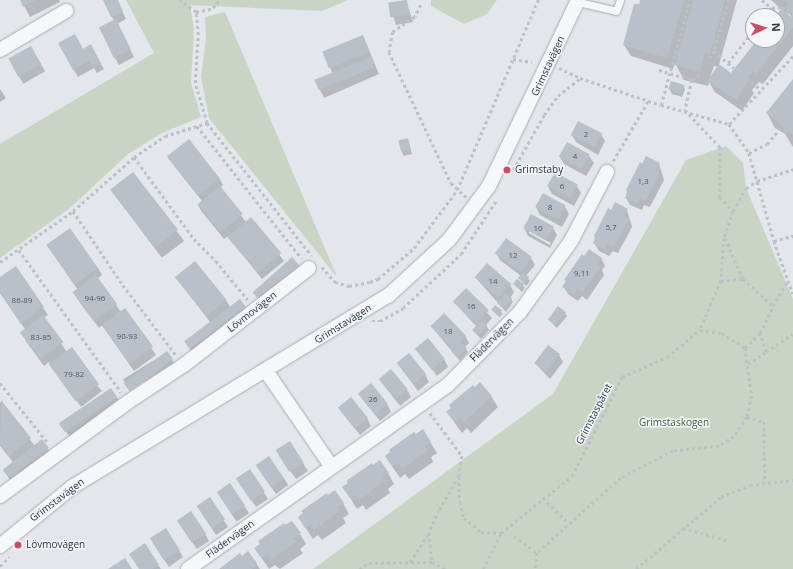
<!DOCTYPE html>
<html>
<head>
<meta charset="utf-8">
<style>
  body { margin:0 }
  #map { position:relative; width:793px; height:569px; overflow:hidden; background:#e3e6eb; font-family:"Open Sans",sans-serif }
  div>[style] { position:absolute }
  .green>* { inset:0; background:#c9d4c5 }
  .shadow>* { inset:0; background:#0003; transform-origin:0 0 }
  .building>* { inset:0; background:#bac0c7; transform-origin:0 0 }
  .path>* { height:2.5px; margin-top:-1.25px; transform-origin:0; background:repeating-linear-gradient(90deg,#bdc0c6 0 3px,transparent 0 6px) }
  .roads { filter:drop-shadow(0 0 1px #a8adb5) drop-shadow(0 0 1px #a8adb5) }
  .lane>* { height:7px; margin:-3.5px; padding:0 3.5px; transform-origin:3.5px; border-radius:3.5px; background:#f6f7f9 }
  .street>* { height:14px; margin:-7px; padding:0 7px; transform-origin:7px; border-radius:7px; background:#f6f7f9 }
  .dots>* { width:11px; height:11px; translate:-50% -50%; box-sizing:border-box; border:2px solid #f3f5f8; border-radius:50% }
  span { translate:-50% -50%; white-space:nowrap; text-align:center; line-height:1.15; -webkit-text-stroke:3px #f3f5f8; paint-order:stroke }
  .number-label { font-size:8px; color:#4f5763 }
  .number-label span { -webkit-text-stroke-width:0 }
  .street-label { font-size:10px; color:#2b3442 }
  .poi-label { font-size:10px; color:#2b3442 }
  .left { translate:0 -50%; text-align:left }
  .park-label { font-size:10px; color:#415d39 }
  .north { position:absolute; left:745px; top:8px; width:40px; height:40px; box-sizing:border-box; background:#f3f5f8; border:1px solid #a3a8af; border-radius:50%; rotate:86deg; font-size:11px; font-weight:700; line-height:16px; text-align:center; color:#2b3442 }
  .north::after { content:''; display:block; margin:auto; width:14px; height:18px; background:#c94f64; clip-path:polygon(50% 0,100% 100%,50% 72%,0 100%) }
</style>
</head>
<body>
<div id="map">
  <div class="green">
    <i style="clip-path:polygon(126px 0,348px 0,322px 11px,190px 5px,194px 30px,191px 83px,201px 117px,162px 133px,128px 154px,70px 208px,0 258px,0 144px,154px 53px)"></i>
    <i style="clip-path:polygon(431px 0,497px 0,487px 14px,464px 24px,431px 6px)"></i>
    <i style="clip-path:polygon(225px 12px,337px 277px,209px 118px,201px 77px,206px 38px,205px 17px)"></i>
    <i style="clip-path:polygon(726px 146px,743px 163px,746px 188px,793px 299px,793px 569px,313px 569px,553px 394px,686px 160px)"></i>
  </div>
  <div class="shadow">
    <i style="clip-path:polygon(21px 0,59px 0,60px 2px,30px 17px)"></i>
    <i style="clip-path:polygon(104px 0,117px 0,126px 19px,117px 24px,134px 57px,119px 65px,115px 58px,114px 21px)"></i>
    <i style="clip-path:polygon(406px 0,413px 22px,396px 25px,389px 3px)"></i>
    <i style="clip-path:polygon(evenodd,641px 0,737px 0,719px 65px,731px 74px,758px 40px,777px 40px,782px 10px,771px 0,793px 0,793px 46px,763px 84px,759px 82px,752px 90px,754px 93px,742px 111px,715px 92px,709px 82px,708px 86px,684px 80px,675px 63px,673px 69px,631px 56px,624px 45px,641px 0,787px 10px,793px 19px,785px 13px,787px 10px,641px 0,714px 66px,718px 67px,710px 77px,714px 66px)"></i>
    <i style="clip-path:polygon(363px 36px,379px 74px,324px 98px,320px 90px,333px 74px,323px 52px)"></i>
    <i style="clip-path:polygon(59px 44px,82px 50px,91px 46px,104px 69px,97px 73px,94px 68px,78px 77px)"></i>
    <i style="left:31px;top:47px;width:28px;height:25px;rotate:60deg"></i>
    <i style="clip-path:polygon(793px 81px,793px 147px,785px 134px,775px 128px,767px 113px)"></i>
    <i style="clip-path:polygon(672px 82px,683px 85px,685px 89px,682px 97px,672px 94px,670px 90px)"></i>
    <i style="clip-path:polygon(0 89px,6px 98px,0 102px)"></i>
    <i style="clip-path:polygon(601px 134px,605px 141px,598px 155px,576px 142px,572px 135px)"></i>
    <i style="clip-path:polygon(409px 143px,412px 154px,404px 156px,402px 153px)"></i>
    <i style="clip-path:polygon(589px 156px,594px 163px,586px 176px,564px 164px,560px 157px)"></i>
    <i style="clip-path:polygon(168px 158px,219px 178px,223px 185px,220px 188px,246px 222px,251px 218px,284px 261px,262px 279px,228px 236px,224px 239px,202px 212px,198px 205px,202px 201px)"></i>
    <i style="clip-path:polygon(659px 164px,664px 180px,650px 207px,644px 205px,642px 210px,630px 205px,626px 198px,627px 190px,643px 165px)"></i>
    <i style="left:133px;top:173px;width:85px;height:28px;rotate:53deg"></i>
    <i style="clip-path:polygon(548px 186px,577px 186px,581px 193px,574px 206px,552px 194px)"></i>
    <i style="clip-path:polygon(543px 194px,565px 207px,569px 214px,562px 227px,540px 215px,536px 207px)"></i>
    <i style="clip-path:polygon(627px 210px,632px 227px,618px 253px,613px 251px,609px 256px,599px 251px,594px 243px,595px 236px,611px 211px)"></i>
    <i style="clip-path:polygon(evenodd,524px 228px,553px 228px,557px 235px,550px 248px,528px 236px,524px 228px,529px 231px,551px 243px,550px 245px,529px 233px,529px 231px)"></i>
    <i style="clip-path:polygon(52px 252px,98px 268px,102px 275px,97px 279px,121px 312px,125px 310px,156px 355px,134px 371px,102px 325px,99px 328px,78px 300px,74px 293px,78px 290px)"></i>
    <i style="clip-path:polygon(496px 253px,531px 258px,535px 265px,526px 276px,530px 281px,526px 286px,519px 278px,521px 276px,500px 260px)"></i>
    <i style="clip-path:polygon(585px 257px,601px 258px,605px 266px,602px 270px,604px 275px,587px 300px,582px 296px,578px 301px,568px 294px,564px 287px)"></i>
    <i style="clip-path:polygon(15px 267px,48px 315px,43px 318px,67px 352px,102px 391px,81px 407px,49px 362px,44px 366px,25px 340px,25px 329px,0 293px,0 278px)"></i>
    <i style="clip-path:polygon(176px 277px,226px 300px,230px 307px,245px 308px,247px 311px,192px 352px,185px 342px,210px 322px)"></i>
    <i style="clip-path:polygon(476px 278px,510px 285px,514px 292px,510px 298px,513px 302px,506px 312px)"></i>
    <i style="clip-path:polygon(514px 284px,523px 285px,525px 288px,522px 292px)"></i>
    <i style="clip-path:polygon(466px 290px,492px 318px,486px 325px,489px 330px,481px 339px,473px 330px,477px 327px,454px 302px)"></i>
    <i style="left:495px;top:306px;width:11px;height:5px;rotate:45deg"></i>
    <i style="clip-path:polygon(565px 313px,567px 316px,557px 328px,548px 319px)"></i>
    <i style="clip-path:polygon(431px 326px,465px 336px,469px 343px,465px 347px,468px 352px,460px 361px)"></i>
    <i style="clip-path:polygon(417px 349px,444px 359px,448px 367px,437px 376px)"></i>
    <i style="left:167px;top:352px;width:13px;height:52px;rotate:58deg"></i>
    <i style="clip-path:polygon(559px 355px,563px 362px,550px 379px,535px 363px)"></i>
    <i style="clip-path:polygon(398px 364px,425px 374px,429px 382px,418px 391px)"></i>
    <i style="clip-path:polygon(379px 379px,407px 390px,411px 397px,400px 406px)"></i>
    <i style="clip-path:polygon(359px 394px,387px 404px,391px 412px,380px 421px)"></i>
    <i style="clip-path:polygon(491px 396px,498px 407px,471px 433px,467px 428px,462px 433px,447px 412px)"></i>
    <i style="clip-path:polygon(117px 397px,118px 400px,70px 437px,64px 429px)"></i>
    <i style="clip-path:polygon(0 402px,35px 446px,48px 449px,50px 452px,11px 481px,5px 472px,13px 462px,0 446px)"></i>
    <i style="clip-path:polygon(339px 408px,367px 418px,371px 426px,360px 435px)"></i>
    <i style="clip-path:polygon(289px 442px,308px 471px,296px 479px,281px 458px)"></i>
    <i style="clip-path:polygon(430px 442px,437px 453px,431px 457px,433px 462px,409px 479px,405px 474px,400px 478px,386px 457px)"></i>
    <i style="clip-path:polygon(250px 471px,268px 499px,256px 507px,242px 486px)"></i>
    <i style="clip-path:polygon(261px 472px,284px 478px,288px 485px,276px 494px)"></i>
    <i style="clip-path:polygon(388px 473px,394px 484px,388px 489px,390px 493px,366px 510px,363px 505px,357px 509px,344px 488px)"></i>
    <i style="left:230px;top:484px;width:35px;height:15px;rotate:57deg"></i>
    <i style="clip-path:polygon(328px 496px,343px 503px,349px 514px,343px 518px,346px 523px,322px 540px,318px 535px,313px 539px,299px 518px)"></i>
    <i style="clip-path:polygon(210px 499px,228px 527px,216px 535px,202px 514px)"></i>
    <i style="clip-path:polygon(182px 528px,205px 534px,209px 541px,197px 549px)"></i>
    <i style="clip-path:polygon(300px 534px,306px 544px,300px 549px,303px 553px,280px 569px,275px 565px,269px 569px,255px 548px)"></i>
    <i style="clip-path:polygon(155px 546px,179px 550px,183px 557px,169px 567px)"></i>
    <i style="clip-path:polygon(248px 552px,260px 569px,220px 569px,242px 557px)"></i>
    <i style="clip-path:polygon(158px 565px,161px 569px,140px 569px)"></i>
  </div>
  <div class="building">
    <i style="clip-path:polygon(20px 0,36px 0,23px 7px)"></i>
    <i style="clip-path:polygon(103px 0,118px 0,123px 12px,111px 17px)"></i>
    <i style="left:407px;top:0;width:15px;height:19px;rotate:82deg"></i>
    <i style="clip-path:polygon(640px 0,684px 0,667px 58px,623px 45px,634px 4px,639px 4px)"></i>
    <i style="clip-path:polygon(693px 0,725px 0,710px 54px,705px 52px,700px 72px,675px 65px)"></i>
    <i style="clip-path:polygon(785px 0,793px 0,793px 14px,785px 8px,789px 3px)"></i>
    <i style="clip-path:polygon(781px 9px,793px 18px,793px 27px,756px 74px,753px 71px,746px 79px,748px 82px,736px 100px,707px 81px,719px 64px,731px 73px,757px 40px,777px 40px,776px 16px)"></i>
    <i style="left:116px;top:19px;width:34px;height:19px;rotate:64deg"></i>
    <i style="clip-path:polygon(75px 34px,83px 49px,91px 44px,100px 62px,92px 66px,89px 61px,73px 70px,58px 43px)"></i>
    <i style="left:363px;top:35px;width:18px;height:44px;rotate:68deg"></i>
    <i style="left:31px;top:46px;width:21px;height:26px;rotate:61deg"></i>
    <i style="left:371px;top:57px;width:11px;height:61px;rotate:68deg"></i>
    <i style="clip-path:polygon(793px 79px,793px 135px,788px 131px,785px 134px,782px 131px,785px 127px,766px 113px)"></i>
    <i style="left:671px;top:81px;width:14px;height:9px;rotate:17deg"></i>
    <i style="left:578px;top:121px;width:27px;height:16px;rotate:27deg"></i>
    <i style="left:408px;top:138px;width:12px;height:10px;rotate:76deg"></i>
    <i style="left:189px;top:139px;width:50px;height:28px;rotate:52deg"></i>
    <i style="left:567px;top:142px;width:26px;height:17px;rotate:29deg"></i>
    <i style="clip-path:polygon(646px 156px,660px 163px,656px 170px,660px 172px,646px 201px,640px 198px,637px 204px,625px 198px,628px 192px,626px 190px,640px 162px,642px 164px)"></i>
    <i style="left:133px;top:172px;width:73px;height:29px;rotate:52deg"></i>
    <i style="left:555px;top:172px;width:26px;height:16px;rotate:29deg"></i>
    <i style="left:220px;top:186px;width:36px;height:29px;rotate:51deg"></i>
    <i style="left:543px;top:193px;width:26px;height:16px;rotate:29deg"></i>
    <i style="clip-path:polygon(615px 202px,628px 209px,624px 216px,629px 219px,614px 247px,608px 244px,605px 250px,593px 243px,596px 237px,594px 236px,608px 208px,611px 210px)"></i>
    <i style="left:531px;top:214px;width:26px;height:16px;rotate:29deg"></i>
    <i style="left:251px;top:217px;width:47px;height:31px;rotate:50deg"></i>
    <i style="left:70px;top:228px;width:49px;height:29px;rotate:55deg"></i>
    <i style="left:506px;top:238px;width:32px;height:19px;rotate:36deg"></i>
    <i style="clip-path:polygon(589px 249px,602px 258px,597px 264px,601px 267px,582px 293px,577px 289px,574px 295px,562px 287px,566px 281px,564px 280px,582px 254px,584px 256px)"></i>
    <i style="left:292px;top:257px;width:12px;height:53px;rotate:48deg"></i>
    <i style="left:195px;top:261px;width:50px;height:26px;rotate:51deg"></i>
    <i style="left:487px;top:263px;width:32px;height:19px;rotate:41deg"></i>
    <i style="clip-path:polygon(16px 266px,44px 307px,21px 324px,0 293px,0 277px)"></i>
    <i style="left:523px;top:272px;width:8px;height:8px;rotate:40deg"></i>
    <i style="left:96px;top:275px;width:36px;height:29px;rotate:54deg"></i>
    <i style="clip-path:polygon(517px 279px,524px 284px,519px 289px,513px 284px)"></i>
    <i style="left:466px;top:288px;width:32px;height:19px;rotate:44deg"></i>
    <i style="left:505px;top:293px;width:9px;height:13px;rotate:36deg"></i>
    <i style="left:240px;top:299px;width:10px;height:70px;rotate:53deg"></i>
    <i style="left:495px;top:305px;width:9px;height:6px;rotate:36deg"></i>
    <i style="left:558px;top:306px;width:10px;height:17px;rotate:37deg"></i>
    <i style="left:125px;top:308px;width:48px;height:29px;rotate:54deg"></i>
    <i style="left:444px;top:313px;width:32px;height:19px;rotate:46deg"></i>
    <i style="left:43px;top:315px;width:34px;height:29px;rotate:53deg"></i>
    <i style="left:482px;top:320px;width:8px;height:14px;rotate:45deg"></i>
    <i style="left:428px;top:338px;width:27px;height:17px;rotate:51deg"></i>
    <i style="left:460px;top:342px;width:9px;height:13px;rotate:41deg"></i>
    <i style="left:548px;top:345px;width:15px;height:23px;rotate:37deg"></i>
    <i style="left:72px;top:347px;width:46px;height:29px;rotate:54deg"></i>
    <i style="left:167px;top:351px;width:10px;height:54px;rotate:53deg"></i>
    <i style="left:409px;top:353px;width:27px;height:16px;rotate:51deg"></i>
    <i style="left:391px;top:369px;width:26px;height:16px;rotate:50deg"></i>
    <i style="clip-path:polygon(480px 382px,492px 396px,464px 422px,460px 418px,455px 422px,446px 412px,451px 408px,449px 405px,473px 385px,475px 387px)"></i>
    <i style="left:371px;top:383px;width:27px;height:17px;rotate:51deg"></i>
    <i style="left:111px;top:388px;width:11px;height:63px;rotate:56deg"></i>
    <i style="left:351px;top:397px;width:27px;height:17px;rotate:51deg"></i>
    <i style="clip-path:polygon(1px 400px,31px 438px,9px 456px,0 444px)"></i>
    <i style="clip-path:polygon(423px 429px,431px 442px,425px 446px,428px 450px,402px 469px,398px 463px,393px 467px,385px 456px,390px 452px,389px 450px,414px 432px,416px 434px)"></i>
    <i style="left:42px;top:439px;width:11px;height:50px;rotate:52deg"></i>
    <i style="left:290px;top:441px;width:26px;height:17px;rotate:58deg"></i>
    <i style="left:269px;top:456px;width:27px;height:16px;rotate:56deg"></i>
    <i style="clip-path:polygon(380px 460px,389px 473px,382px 477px,385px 481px,359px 500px,356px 495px,350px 498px,342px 487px,348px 483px,346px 481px,372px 463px,373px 465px)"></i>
    <i style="left:250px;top:469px;width:27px;height:17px;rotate:56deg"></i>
    <i style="left:230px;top:483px;width:27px;height:16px;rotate:56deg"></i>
    <i style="clip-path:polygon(335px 490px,344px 503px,338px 507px,340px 511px,314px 530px,311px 525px,305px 528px,298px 517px,303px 513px,301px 511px,327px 493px,328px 495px)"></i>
    <i style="left:210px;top:497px;width:27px;height:16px;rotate:56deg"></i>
    <i style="left:191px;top:511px;width:27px;height:17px;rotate:56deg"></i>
    <i style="clip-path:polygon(292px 521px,301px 533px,294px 538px,297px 541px,271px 560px,267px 555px,262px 559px,254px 548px,260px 544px,258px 541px,284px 523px,285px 525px)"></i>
    <i style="left:166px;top:528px;width:26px;height:19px;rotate:58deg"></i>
    <i style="clip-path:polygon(145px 543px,159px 565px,152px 569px,139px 569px,129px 554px)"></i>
    <i style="clip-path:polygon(248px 551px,257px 563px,252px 569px,219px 569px,240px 553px,242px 556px)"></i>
    <i style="clip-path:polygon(125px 558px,132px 569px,108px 569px)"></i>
  </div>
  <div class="path">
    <i style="left:729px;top:0;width:53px;rotate:106.4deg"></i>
    <i style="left:714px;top:51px;width:18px;rotate:41deg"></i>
    <i style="left:728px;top:63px;width:41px;rotate:-52deg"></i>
    <i style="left:762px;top:0;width:13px;rotate:39deg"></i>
    <i style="left:772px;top:8px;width:10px;rotate:127deg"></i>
    <i style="left:421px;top:5px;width:13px;rotate:117deg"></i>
    <i style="left:415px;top:17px;width:27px;rotate:146deg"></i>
    <i style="left:393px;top:32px;width:20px;rotate:101deg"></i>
    <i style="left:389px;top:52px;width:145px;rotate:64.7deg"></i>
    <i style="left:451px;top:183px;width:21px;rotate:43deg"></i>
    <i style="left:772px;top:8px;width:10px;rotate:-6deg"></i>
    <i style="left:782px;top:7px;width:14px;rotate:36deg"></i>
    <i style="left:196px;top:12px;width:17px;rotate:-13deg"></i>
    <i style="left:213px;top:8px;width:10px;rotate:-53deg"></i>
    <i style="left:709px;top:58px;width:9px;rotate:-54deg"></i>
    <i style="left:513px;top:59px;width:19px;rotate:9deg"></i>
    <i style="left:728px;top:63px;width:8px;rotate:40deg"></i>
    <i style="left:559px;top:68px;width:23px;rotate:25deg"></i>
    <i style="left:580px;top:78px;width:85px;rotate:18.4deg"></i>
    <i style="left:661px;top:105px;width:71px;rotate:15.6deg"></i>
    <i style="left:729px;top:124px;width:35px;rotate:55deg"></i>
    <i style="left:749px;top:153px;width:91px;rotate:74.1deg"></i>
    <i style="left:774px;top:241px;width:56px;rotate:70.3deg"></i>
    <i style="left:659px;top:70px;width:34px;rotate:17deg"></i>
    <i style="left:692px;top:80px;width:31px;rotate:103deg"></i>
    <i style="left:685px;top:110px;width:51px;rotate:46.6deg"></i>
    <i style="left:720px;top:147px;width:50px;rotate:90deg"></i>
    <i style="left:720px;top:197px;width:19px;rotate:47deg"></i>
    <i style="left:733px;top:211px;width:28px;rotate:108deg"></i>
    <i style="left:724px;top:238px;width:43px;rotate:94deg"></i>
    <i style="left:721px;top:281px;width:53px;rotate:113.2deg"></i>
    <i style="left:747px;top:78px;width:18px;rotate:41deg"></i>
    <i style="left:692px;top:80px;width:9px;rotate:-36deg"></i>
    <i style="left:661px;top:105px;width:109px;rotate:-74.6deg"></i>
    <i style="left:207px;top:123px;width:169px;rotate:51.7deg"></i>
    <i style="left:729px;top:124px;width:93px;rotate:-46.7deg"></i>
    <i style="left:197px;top:126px;width:169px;rotate:51.7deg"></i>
    <i style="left:749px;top:153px;width:20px;rotate:-27deg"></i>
    <i style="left:767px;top:144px;width:25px;rotate:-50deg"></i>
    <i style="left:134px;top:157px;width:102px;rotate:53.8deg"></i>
    <i style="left:194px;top:239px;width:31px;rotate:45deg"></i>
    <i style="left:216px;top:261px;width:50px;rotate:50.6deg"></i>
    <i style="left:613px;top:161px;width:69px;rotate:-59.7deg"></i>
    <i style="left:513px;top:170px;width:63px;rotate:-60.6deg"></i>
    <i style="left:544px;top:115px;width:24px;rotate:-54deg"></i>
    <i style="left:558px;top:96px;width:28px;rotate:-39deg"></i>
    <i style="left:73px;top:211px;width:89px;rotate:56deg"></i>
    <i style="left:123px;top:285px;width:88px;rotate:52.9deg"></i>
    <i style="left:733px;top:211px;width:26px;rotate:-61deg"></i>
    <i style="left:746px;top:188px;width:13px;rotate:-32deg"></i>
    <i style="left:757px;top:181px;width:38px;rotate:-18deg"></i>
    <i style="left:725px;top:238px;width:45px;rotate:66.3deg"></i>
    <i style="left:743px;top:279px;width:40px;rotate:42deg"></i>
    <i style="left:773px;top:306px;width:30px;rotate:-60deg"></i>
    <i style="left:774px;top:241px;width:20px;rotate:-15deg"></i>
    <i style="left:19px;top:250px;width:175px;rotate:54.3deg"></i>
    <i style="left:0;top:262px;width:89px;rotate:-34.9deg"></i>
    <i style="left:73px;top:211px;width:81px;rotate:-41.5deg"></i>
    <i style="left:134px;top:157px;width:37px;rotate:-34deg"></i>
    <i style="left:165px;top:136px;width:44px;rotate:-17.2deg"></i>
    <i style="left:207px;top:123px;width:42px;rotate:-106.7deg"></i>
    <i style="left:195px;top:83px;width:48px;rotate:-86.4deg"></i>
    <i style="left:198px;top:35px;width:23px;rotate:-95deg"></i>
    <i style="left:196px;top:12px;width:21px;rotate:-145deg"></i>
    <i style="left:322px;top:267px;width:20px;rotate:49deg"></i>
    <i style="left:335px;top:282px;width:15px;rotate:16deg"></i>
    <i style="left:349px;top:286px;width:21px;rotate:-11deg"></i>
    <i style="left:370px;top:282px;width:9px;rotate:-21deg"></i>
    <i style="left:378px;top:279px;width:48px;rotate:-40.7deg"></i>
    <i style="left:414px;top:248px;width:72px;rotate:-53.4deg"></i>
    <i style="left:457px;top:190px;width:207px;rotate:-66.9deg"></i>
    <i style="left:721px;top:281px;width:22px;rotate:-5deg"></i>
    <i style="left:372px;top:321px;width:8px"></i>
    <i style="left:380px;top:321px;width:26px;rotate:-29deg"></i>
    <i style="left:403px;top:308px;width:79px;rotate:-43deg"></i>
    <i style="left:461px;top:254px;width:64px;rotate:-56.6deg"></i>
    <i style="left:745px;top:348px;width:21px;rotate:-45deg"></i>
    <i style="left:760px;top:333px;width:30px;rotate:-64deg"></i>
    <i style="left:766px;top:352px;width:32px;rotate:-34deg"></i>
    <i style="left:748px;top:364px;width:22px;rotate:-34deg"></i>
    <i style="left:766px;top:352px;width:20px;rotate:-108deg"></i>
    <i style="left:0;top:383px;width:78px;rotate:51.2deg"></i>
    <i style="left:430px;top:413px;width:54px;rotate:53.3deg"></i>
    <i style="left:462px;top:456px;width:20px;rotate:99deg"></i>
    <i style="left:459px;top:476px;width:39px;rotate:120deg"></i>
    <i style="left:439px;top:510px;width:25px;rotate:113deg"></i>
    <i style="left:429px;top:533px;width:29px;rotate:84deg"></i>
    <i style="left:747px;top:417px;width:18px;rotate:16deg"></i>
    <i style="left:764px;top:422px;width:61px;rotate:89.1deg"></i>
    <i style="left:459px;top:477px;width:25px;rotate:88deg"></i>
    <i style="left:460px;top:502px;width:16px;rotate:76deg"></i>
    <i style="left:464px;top:518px;width:22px;rotate:39deg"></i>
    <i style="left:481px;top:532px;width:20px;rotate:3deg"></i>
    <i style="left:543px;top:498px;width:36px;rotate:44deg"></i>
    <i style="left:683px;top:528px;width:48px;rotate:15.8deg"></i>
    <i style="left:514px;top:536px;width:29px;rotate:36deg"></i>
    <i style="left:410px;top:562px;width:35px;rotate:-57deg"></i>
    <i style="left:0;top:566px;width:13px;rotate:-45deg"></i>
    <i style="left:359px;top:569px;width:12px;rotate:-31deg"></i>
    <i style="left:369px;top:563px;width:63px;rotate:-0.9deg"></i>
    <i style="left:432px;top:562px;width:15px;rotate:28deg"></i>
    <i style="left:483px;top:569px;width:40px;rotate:-63.4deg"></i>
    <i style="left:501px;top:533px;width:91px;rotate:-38.8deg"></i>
    <i style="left:572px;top:476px;width:111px;rotate:-63.2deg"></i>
    <i style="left:622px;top:377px;width:49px;rotate:-24deg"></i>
    <i style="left:667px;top:357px;width:43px;rotate:-39.3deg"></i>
    <i style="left:700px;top:330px;width:22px;rotate:8deg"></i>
    <i style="left:722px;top:333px;width:27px;rotate:33deg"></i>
    <i style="left:745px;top:348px;width:49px;rotate:81.7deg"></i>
    <i style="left:752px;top:396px;width:22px;rotate:103deg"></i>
    <i style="left:747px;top:417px;width:24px;rotate:123deg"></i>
    <i style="left:734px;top:437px;width:17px;rotate:149deg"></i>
    <i style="left:719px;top:446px;width:46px;rotate:173.8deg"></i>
    <i style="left:673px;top:451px;width:59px;rotate:152.6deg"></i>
    <i style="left:621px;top:478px;width:113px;rotate:138.2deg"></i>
    <i style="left:537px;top:553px;width:16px;rotate:94deg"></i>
    <i style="left:636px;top:569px;width:111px;rotate:-40.3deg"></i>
    <i style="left:721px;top:497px;width:31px;rotate:-22deg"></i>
    <i style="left:750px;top:485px;width:43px;rotate:-6.6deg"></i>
  </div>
  <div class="roads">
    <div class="lane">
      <i style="left:578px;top:2px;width:39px;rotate:13deg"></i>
      <i style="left:616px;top:11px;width:12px;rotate:-70deg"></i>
    </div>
    <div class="street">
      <i style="left:0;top:50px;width:77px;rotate:-30.6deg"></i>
      <i style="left:266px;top:371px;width:115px;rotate:55.6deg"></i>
      <i style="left:0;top:496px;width:159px;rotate:-36.3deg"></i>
      <i style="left:128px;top:402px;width:67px;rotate:-33.5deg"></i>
      <i style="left:184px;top:365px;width:158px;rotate:-37.8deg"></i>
      <i style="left:0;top:546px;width:93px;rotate:-39.3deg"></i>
      <i style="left:72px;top:487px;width:369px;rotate:-31.2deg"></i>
      <i style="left:388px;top:296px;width:83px;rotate:-42.6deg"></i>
      <i style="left:449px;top:240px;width:67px;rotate:-53.5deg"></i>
      <i style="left:489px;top:186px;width:206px;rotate:-64.4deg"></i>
      <i style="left:188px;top:569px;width:319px;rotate:-35.3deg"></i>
      <i style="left:448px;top:385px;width:103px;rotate:-45.4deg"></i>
      <i style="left:520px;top:312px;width:87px;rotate:-54.3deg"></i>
      <i style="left:571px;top:241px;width:78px;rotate:-62.4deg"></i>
    </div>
  </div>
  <div class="dots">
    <i style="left:507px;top:170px;background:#c94f64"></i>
    <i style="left:18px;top:545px;background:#c94f64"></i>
  </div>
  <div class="number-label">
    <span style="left:586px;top:134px">2</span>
    <span style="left:575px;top:156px">4</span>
    <span style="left:643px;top:181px">1,3</span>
    <span style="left:562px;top:186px">6</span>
    <span style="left:550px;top:207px">8</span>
    <span style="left:611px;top:227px">5,7</span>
    <span style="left:538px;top:228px">10</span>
    <span style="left:513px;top:255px">12</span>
    <span style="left:582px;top:273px">9,11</span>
    <span style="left:493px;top:281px">14</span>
    <span style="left:95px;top:298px">94-96</span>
    <span style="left:22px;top:300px">86-89</span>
    <span style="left:471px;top:306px">16</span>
    <span style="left:448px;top:331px">18</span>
    <span style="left:127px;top:336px">90-93</span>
    <span style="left:41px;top:337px">83-85</span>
    <span style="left:74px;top:374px">79-82</span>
    <span style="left:373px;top:399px">26</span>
  </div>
  <div class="street-label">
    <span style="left:548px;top:66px;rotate:-65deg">Grimstavägen</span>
    <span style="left:252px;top:312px;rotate:-38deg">Lövmovägen</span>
    <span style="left:343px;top:324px;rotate:-32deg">Grimstavägen</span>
    <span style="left:492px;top:340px;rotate:-45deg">Flädervägen</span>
    <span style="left:594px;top:414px;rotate:-63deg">Grimstaspåret</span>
    <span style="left:57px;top:500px;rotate:-37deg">Grimstavägen</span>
    <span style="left:230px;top:539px;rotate:-36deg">Flädervägen</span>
  </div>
  <div class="poi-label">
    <span class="left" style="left:515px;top:170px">Grimstaby</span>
    <span class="left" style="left:26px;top:545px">Lövmovägen</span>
  </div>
  <div class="park-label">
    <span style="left:674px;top:423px">Grimstaskogen</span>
  </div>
  <div class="north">N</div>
</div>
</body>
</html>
